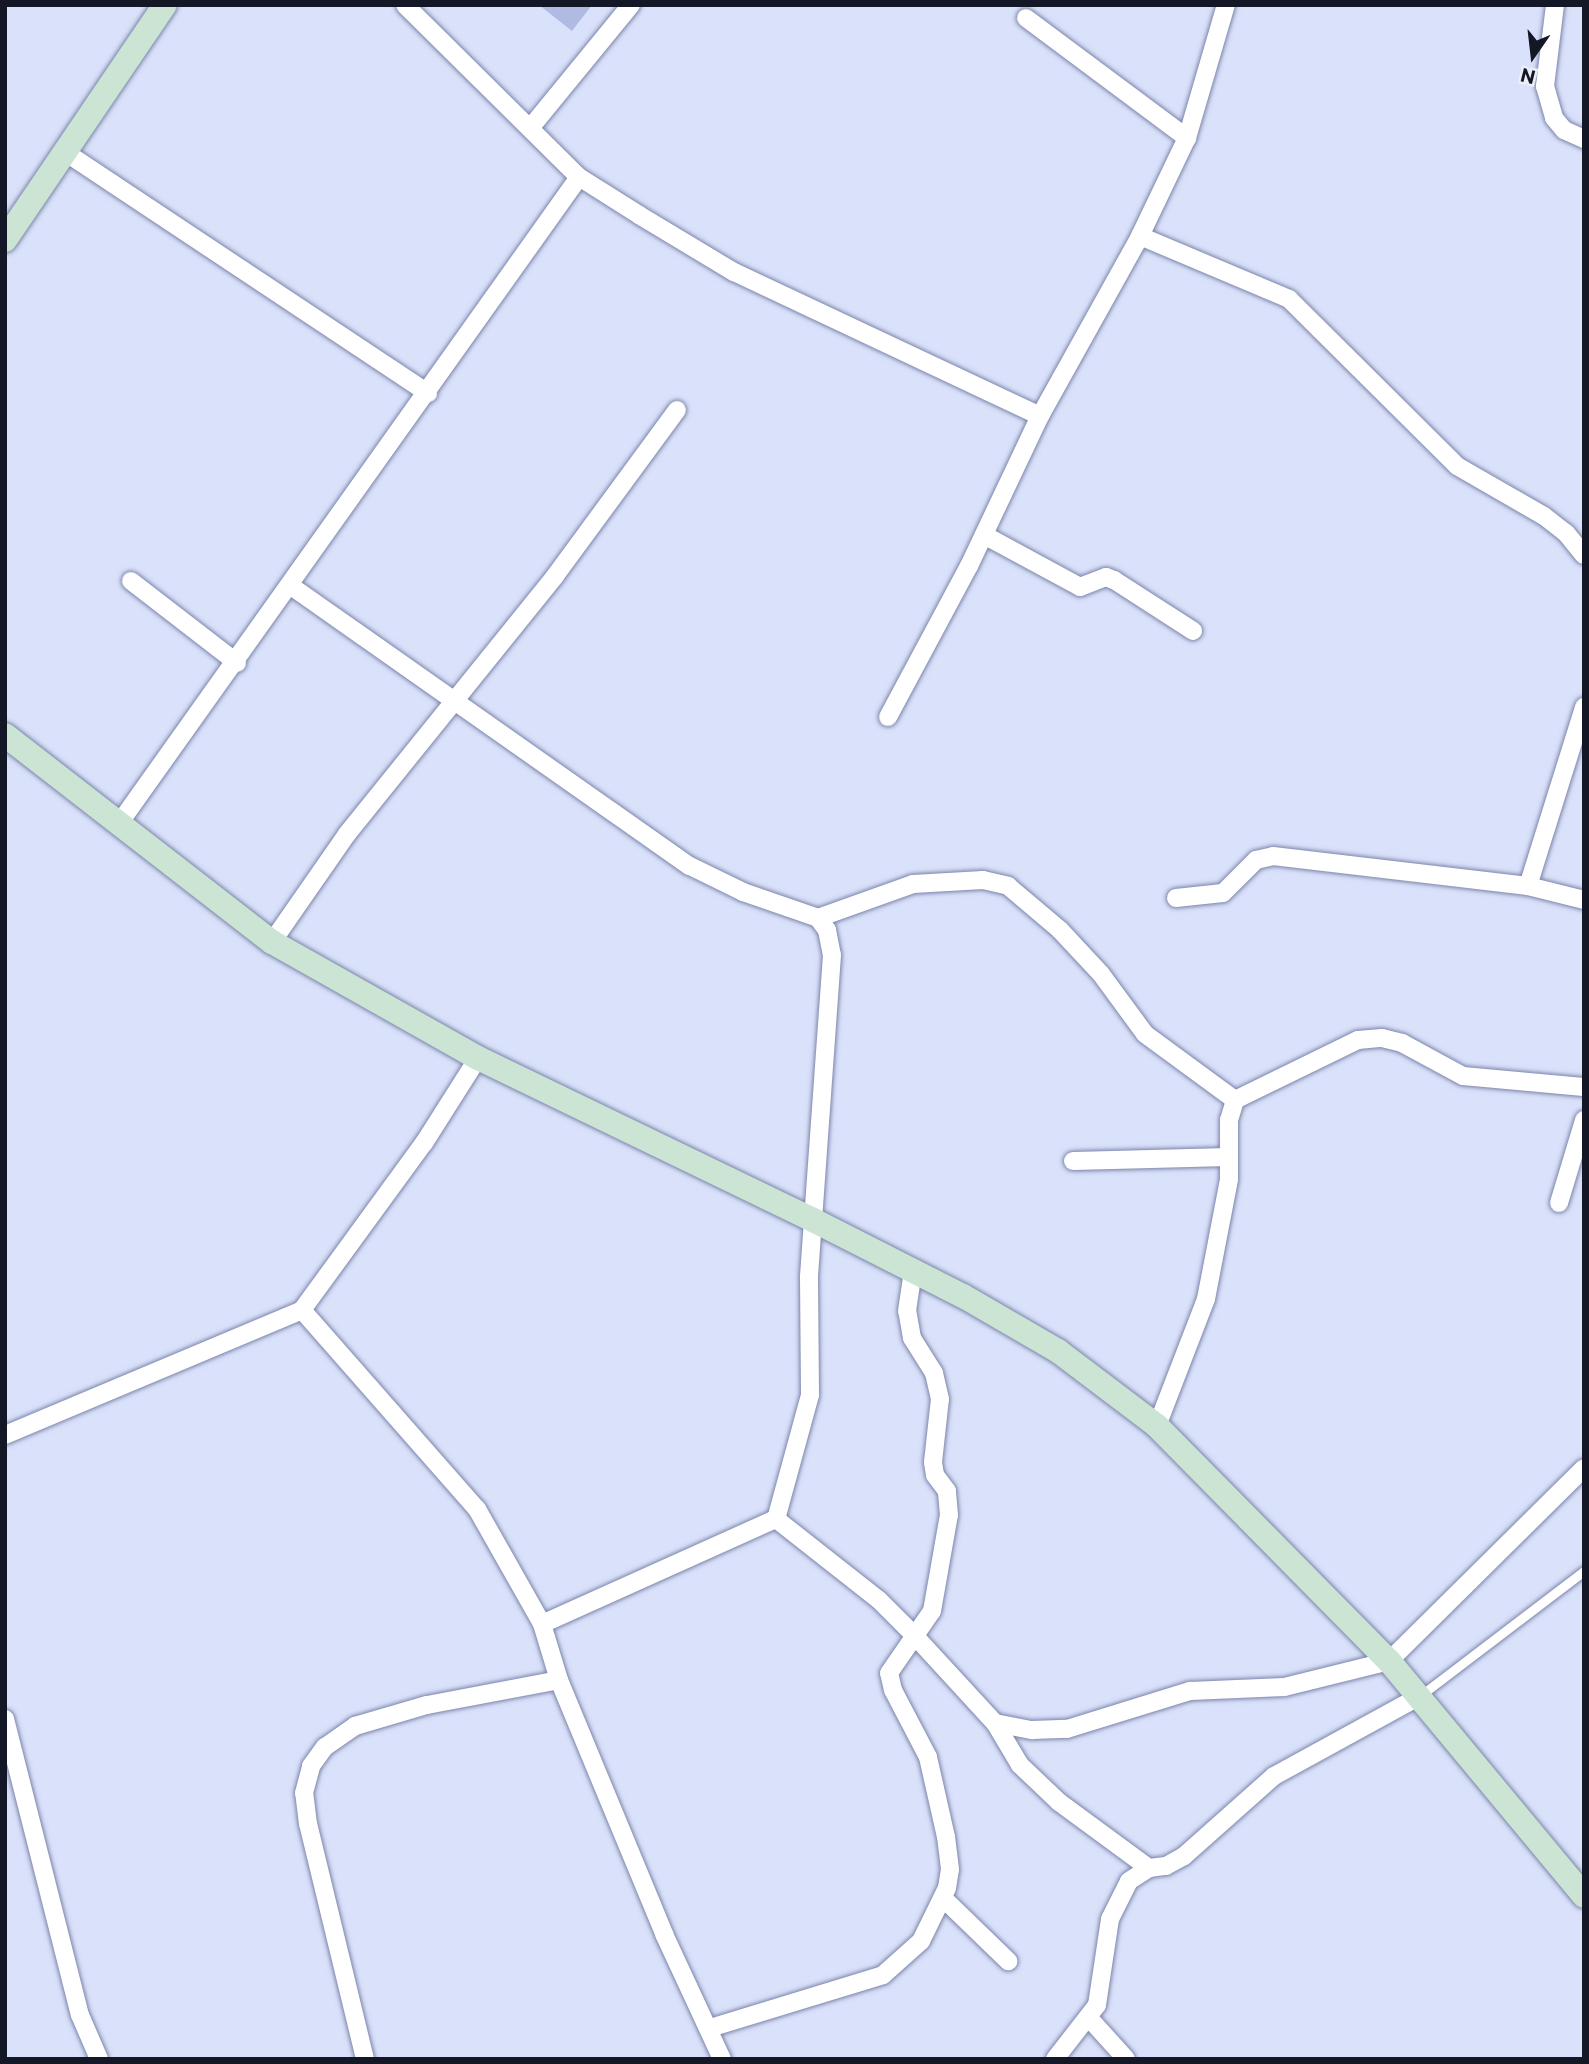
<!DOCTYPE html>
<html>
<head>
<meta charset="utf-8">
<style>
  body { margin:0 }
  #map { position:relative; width:1589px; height:2064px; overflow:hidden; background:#dae1fa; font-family:Commissioner,sans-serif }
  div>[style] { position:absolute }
  .building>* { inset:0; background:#b0bbe3 }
  .roads { filter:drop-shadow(0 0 2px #7b85ab) drop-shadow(0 0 2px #7b85ab) }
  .lane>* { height:9px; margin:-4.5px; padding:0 4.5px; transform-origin:4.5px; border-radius:4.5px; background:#fff }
  .street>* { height:18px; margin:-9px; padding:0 9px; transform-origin:9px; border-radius:9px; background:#fff }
  .secondary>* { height:24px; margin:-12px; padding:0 12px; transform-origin:12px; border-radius:12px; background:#cbe4d4 }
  span { translate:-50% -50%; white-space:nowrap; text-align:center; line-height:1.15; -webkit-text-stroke:7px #eceff8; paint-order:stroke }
  .frame { position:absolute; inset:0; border:7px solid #141726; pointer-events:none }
  .north { position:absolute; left:1498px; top:21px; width:70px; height:70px; -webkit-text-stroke:5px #eceff8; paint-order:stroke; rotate:194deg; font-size:19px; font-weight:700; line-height:28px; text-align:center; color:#141726 }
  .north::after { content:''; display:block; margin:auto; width:24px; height:32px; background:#141726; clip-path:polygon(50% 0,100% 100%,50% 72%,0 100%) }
</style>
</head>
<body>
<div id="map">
  <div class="building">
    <i style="clip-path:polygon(539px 5px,592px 5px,572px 31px)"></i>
  </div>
  <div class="roads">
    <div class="lane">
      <i style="left:1421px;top:1695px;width:205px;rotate:-37.3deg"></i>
    </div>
    <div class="street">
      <i style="left:405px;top:5px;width:245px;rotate:44.7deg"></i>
      <i style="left:579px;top:177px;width:71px;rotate:32.3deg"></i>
      <i style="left:639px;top:215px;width:111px;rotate:31deg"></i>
      <i style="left:734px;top:272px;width:338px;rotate:25.2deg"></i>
      <i style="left:1555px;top:5px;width:82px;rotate:97deg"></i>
      <i style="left:1545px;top:86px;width:33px;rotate:74deg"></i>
      <i style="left:1554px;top:118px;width:16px;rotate:50deg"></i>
      <i style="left:1564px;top:130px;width:22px;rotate:24deg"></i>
      <i style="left:1026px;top:18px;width:201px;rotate:36.7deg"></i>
      <i style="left:531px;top:127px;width:158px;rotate:-50.7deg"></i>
      <i style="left:65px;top:152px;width:436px;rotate:33.6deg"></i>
      <i style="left:1140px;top:236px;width:162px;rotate:22.9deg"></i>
      <i style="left:1289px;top:299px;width:237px;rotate:44.8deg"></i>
      <i style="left:1457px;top:466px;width:100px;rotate:29.9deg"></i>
      <i style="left:1544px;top:516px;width:28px;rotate:38deg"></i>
      <i style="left:1566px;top:533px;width:28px;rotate:51deg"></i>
      <i style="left:984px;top:535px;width:109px;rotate:28.4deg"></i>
      <i style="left:1080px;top:587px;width:28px;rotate:-21deg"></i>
      <i style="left:1106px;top:577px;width:9px;rotate:21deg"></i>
      <i style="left:1114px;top:580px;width:94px;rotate:32.8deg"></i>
      <i style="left:131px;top:581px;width:134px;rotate:37.7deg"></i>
      <i style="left:291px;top:586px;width:487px;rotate:35.1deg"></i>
      <i style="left:690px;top:866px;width:59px;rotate:26.1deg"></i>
      <i style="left:743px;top:892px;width:79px;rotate:19.1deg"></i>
      <i style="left:818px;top:918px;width:15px;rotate:53deg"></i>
      <i style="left:827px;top:930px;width:25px;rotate:79deg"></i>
      <i style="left:832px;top:955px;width:324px;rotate:94.1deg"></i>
      <i style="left:809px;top:1278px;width:117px;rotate:89.5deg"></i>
      <i style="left:810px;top:1395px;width:129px;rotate:105.3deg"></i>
      <i style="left:888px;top:717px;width:171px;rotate:-61.8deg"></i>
      <i style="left:969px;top:566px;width:166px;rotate:-64.7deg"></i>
      <i style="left:1040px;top:416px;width:206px;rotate:-60.9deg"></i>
      <i style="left:1140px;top:236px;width:109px;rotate:-64.4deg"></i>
      <i style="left:1187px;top:138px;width:139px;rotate:-73.7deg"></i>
      <i style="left:118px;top:825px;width:795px;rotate:-54.57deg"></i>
      <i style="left:1528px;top:886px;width:188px;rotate:-72.6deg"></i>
      <i style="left:1176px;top:898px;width:47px;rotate:-6.1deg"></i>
      <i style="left:1223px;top:893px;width:47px;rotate:-45deg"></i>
      <i style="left:1256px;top:860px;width:17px;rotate:-13deg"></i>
      <i style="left:1273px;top:856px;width:257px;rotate:6.7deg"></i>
      <i style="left:1528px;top:886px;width:58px;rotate:14deg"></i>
      <i style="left:818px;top:918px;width:101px;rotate:-19.7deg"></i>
      <i style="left:913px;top:884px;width:70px;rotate:-3.3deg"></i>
      <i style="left:983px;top:880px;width:26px;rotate:13deg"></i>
      <i style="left:1008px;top:886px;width:68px;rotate:40.2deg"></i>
      <i style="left:1060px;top:930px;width:60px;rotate:47deg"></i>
      <i style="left:1101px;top:974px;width:74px;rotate:53.7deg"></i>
      <i style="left:1145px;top:1034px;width:112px;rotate:36.3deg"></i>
      <i style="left:272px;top:942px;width:131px;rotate:-55.2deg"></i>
      <i style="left:347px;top:834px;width:331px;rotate:-51.1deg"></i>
      <i style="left:555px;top:576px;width:206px;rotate:-53.7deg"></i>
      <i style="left:1073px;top:1161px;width:156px;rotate:-1.5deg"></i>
      <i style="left:1559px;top:1203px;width:87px;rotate:-73.2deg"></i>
      <i style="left:302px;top:1310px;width:265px;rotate:48.7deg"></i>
      <i style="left:477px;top:1509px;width:132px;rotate:60.5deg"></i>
      <i style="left:542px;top:1624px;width:59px;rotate:73.1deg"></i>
      <i style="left:559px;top:1680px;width:275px;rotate:67.5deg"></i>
      <i style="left:664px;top:1934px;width:138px;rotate:65.1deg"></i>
      <i style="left:1157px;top:1426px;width:136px;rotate:-68.9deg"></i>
      <i style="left:1206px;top:1299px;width:122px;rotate:-79.1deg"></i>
      <i style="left:1229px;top:1179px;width:59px;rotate:-90deg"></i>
      <i style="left:1229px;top:1120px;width:21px;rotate:-73deg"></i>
      <i style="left:1235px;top:1100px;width:137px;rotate:-26deg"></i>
      <i style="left:1358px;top:1040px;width:24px;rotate:-5deg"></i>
      <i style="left:1382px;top:1038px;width:21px;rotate:14deg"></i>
      <i style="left:1402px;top:1043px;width:69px;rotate:28.4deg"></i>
      <i style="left:1463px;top:1076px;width:121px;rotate:5.2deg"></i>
      <i style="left:5px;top:1435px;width:322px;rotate:-22.8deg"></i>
      <i style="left:302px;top:1310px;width:207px;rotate:-53.9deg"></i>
      <i style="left:424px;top:1143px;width:101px;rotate:-57.6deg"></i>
      <i style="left:542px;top:1624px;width:256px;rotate:-24.2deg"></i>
      <i style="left:776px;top:1519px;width:131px;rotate:38.2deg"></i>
      <i style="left:879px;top:1600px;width:49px;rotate:45deg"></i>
      <i style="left:914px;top:1635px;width:120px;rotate:47.4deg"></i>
      <i style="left:995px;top:1723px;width:49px;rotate:59.2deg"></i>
      <i style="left:1020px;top:1765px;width:54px;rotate:43.5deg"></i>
      <i style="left:1059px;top:1802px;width:112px;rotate:36.3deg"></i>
      <i style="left:5px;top:1719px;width:305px;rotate:75.8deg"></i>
      <i style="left:80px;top:2015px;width:48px;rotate:66.6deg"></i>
      <i style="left:995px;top:1723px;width:38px;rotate:11deg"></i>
      <i style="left:1032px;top:1730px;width:35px;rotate:-2deg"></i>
      <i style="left:1067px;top:1729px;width:129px;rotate:-17.2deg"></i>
      <i style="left:1190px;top:1691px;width:94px;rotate:-2.4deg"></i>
      <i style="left:1284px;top:1687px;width:108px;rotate:-13.9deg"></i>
      <i style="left:1389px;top:1661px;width:274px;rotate:-44.7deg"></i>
      <i style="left:943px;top:1898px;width:91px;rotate:44.1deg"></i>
      <i style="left:1089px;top:2018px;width:55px;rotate:47.9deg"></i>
      <i style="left:710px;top:2028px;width:181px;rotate:-17deg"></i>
      <i style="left:883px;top:1975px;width:51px;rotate:-41.8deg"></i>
      <i style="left:921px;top:1941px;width:59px;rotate:-63.9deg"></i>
      <i style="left:947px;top:1888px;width:19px;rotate:-81deg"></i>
      <i style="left:950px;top:1869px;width:32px;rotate:-97deg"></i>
      <i style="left:946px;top:1837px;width:82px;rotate:-102.7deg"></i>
      <i style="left:928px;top:1757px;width:76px;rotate:-117.6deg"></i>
      <i style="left:893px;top:1690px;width:17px;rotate:-103deg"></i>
      <i style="left:889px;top:1673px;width:75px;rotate:-55.3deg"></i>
      <i style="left:932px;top:1611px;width:97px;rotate:-80deg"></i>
      <i style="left:949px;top:1515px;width:24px;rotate:-95deg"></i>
      <i style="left:947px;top:1491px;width:20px;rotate:-127deg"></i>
      <i style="left:935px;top:1475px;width:13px;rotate:-99deg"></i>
      <i style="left:933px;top:1462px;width:63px;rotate:-83.7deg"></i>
      <i style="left:940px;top:1399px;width:27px;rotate:-103deg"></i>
      <i style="left:934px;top:1373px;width:41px;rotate:-122.2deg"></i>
      <i style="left:912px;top:1338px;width:27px;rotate:-100deg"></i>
      <i style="left:907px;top:1311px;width:40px;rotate:-81.5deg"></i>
      <i style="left:365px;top:2059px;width:242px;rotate:-103.6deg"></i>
      <i style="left:308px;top:1824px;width:31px;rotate:-97deg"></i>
      <i style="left:304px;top:1793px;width:28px;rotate:-75deg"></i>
      <i style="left:311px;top:1766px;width:24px;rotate:-54deg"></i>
      <i style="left:325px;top:1747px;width:37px;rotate:-35deg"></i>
      <i style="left:355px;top:1726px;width:75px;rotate:-16.3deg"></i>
      <i style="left:427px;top:1705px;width:134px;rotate:-10.7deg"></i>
      <i style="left:1055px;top:2059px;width:68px;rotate:-52.1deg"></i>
      <i style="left:1097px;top:2005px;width:87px;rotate:-81.4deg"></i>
      <i style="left:1110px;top:1919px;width:42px;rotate:-63.4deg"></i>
      <i style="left:1129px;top:1881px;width:24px;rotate:-33deg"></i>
      <i style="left:1149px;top:1868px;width:17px;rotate:-7deg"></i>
      <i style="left:1166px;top:1866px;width:21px;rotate:-29deg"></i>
      <i style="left:1184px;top:1856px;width:120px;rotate:-41.6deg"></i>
      <i style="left:1274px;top:1776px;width:164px;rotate:-28.7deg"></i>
    </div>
    <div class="secondary">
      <i style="left:5px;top:240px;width:284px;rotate:-55.8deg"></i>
      <i style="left:5px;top:735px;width:338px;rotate:37.8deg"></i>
      <i style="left:272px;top:942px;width:236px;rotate:29.4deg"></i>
      <i style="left:478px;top:1058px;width:372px;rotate:25.8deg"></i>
      <i style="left:813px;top:1220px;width:168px;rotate:26.9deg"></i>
      <i style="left:963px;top:1296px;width:110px;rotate:30.1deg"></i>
      <i style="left:1058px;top:1351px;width:124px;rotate:37.1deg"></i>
      <i style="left:1157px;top:1426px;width:330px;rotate:45.4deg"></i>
      <i style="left:1389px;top:1661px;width:305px;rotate:50.3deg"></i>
    </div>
  </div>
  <div class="frame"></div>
  <div class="north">N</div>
</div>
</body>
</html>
